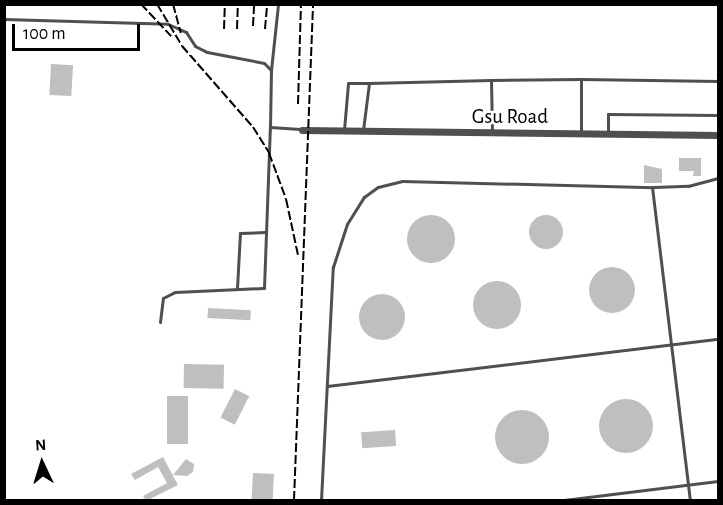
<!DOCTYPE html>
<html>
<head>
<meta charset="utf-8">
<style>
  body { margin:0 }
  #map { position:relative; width:723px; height:505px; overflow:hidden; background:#fff; font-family:"Alegreya Sans",sans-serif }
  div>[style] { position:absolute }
  .building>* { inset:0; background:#bfbfbf; transform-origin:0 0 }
  .round { border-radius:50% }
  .lane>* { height:3px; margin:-1.5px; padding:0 1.5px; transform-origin:1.5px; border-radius:1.5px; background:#4f4f4f }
  .street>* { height:7px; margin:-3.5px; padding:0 3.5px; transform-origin:3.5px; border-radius:3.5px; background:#4f4f4f }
  .rail>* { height:2px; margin-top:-1px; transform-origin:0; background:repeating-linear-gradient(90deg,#000 0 9px,transparent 0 12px) }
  span { translate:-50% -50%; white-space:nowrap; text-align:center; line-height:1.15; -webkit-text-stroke:5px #fff; paint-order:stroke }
  .street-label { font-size:21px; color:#000 }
  .frame { position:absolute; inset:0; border:6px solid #000; pointer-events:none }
  .north { position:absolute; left:12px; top:433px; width:60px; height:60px; -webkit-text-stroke:4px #fff; paint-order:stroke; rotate:356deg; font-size:16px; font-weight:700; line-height:24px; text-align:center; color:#000 }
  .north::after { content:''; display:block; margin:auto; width:21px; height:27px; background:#000; clip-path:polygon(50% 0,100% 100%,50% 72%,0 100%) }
  .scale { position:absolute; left:12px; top:24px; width:128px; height:27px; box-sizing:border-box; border:3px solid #000; border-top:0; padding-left:8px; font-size:18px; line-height:21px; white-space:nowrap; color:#000; -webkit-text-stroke:4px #fff; paint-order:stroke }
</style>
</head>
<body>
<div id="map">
  <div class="building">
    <i style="left:51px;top:64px;width:22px;height:31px;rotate:3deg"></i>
    <i style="clip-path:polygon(679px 158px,701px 158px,701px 176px,693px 176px,694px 171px,679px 171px)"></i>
    <i style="clip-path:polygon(644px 165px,662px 169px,662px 183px,644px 183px)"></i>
    <i class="round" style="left:529px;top:215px;width:34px;height:34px"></i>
    <i class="round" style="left:407px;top:215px;width:48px;height:48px"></i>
    <i class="round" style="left:589px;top:267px;width:46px;height:46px"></i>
    <i class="round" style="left:473px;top:281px;width:48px;height:48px"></i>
    <i class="round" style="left:359px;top:294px;width:46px;height:46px"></i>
    <i style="left:208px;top:308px;width:43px;height:10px;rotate:3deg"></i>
    <i style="left:184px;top:364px;width:40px;height:24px;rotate:1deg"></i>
    <i style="left:235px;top:389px;width:16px;height:32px;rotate:27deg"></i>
    <i style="left:167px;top:396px;width:21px;height:48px"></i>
    <i class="round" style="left:599px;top:399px;width:54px;height:54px"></i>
    <i class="round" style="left:495px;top:410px;width:54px;height:54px"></i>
    <i style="left:395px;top:430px;width:16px;height:34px;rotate:86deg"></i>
    <i style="clip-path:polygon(163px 457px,178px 485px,146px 501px,143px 496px,167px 483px,158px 467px,135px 480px,131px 474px)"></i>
    <i style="clip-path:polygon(186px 459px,194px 464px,193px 472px,187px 476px,173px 475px)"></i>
    <i style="left:253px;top:473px;width:21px;height:28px;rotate:3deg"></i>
  </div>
  <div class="lane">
    <i style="left:4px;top:19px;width:164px;rotate:1.7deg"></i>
    <i style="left:168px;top:24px;width:20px;rotate:24deg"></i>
    <i style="left:186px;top:32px;width:17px;rotate:57deg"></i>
    <i style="left:195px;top:46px;width:13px;rotate:27deg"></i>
    <i style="left:207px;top:52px;width:58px;rotate:10.9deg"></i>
    <i style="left:264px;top:63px;width:10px;rotate:45deg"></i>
    <i style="left:271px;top:70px;width:57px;rotate:91deg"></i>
    <i style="left:270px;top:127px;width:30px;rotate:4deg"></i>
    <i style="left:271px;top:70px;width:66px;rotate:-83.9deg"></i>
    <i style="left:581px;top:79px;width:137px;rotate:0.8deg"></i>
    <i style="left:491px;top:80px;width:90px;rotate:-0.6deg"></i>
    <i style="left:581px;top:79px;width:53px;rotate:90deg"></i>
    <i style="left:344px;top:130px;width:47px;rotate:-85.1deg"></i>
    <i style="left:348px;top:83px;width:21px"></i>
    <i style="left:363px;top:130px;width:47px;rotate:-82.7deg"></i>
    <i style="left:369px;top:83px;width:122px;rotate:-1.4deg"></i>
    <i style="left:491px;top:80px;width:52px;rotate:88.9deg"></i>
    <i style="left:608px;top:134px;width:20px;rotate:-90deg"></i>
    <i style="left:608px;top:114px;width:110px;rotate:0.5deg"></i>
    <i style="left:652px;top:187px;width:315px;rotate:83.1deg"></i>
    <i style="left:237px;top:288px;width:55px;rotate:-86.9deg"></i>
    <i style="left:240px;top:233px;width:26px;rotate:-2deg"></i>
    <i style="left:160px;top:322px;width:24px;rotate:-83deg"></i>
    <i style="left:163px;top:298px;width:13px;rotate:-27deg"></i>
    <i style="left:175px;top:292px;width:89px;rotate:-2.6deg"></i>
    <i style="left:264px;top:288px;width:161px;rotate:-87.9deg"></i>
    <i style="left:327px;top:386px;width:394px;rotate:-6.9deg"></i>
    <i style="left:321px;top:500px;width:233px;rotate:-87.1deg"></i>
    <i style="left:333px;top:267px;width:45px;rotate:-72deg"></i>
    <i style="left:347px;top:224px;width:32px;rotate:-58deg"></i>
    <i style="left:364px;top:197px;width:17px;rotate:-36deg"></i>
    <i style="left:378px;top:187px;width:25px;rotate:-14deg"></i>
    <i style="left:402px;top:181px;width:252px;rotate:1.4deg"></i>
    <i style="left:654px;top:187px;width:34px;rotate:-2deg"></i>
    <i style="left:688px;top:186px;width:31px;rotate:-15deg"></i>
    <i style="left:564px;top:500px;width:155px;rotate:-7deg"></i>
  </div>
  <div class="street">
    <i style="left:302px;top:130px;width:416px;rotate:0.7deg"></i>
  </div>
  <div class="rail">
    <i style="left:141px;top:4px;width:44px;rotate:46.8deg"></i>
    <i style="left:157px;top:4px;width:49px;rotate:59.2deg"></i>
    <i style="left:182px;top:46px;width:108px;rotate:48.8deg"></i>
    <i style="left:253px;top:127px;width:31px;rotate:58deg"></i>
    <i style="left:269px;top:153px;width:49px;rotate:69.7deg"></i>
    <i style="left:286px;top:199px;width:57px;rotate:77.9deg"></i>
    <i style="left:173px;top:4px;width:30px;rotate:75deg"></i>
    <i style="left:253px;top:26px;width:22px;rotate:-87deg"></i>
    <i style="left:224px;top:29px;width:25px;rotate:-88deg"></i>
    <i style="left:237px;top:29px;width:25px;rotate:-88deg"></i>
    <i style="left:265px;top:29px;width:25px;rotate:-85deg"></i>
    <i style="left:298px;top:104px;width:100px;rotate:-88.3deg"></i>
    <i style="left:294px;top:500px;width:496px;rotate:-87.8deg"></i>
  </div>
  <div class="street-label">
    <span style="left:510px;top:117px">Gsu Road</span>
  </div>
  <div class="frame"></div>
  <div class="north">N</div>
  <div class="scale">100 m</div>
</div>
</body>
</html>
